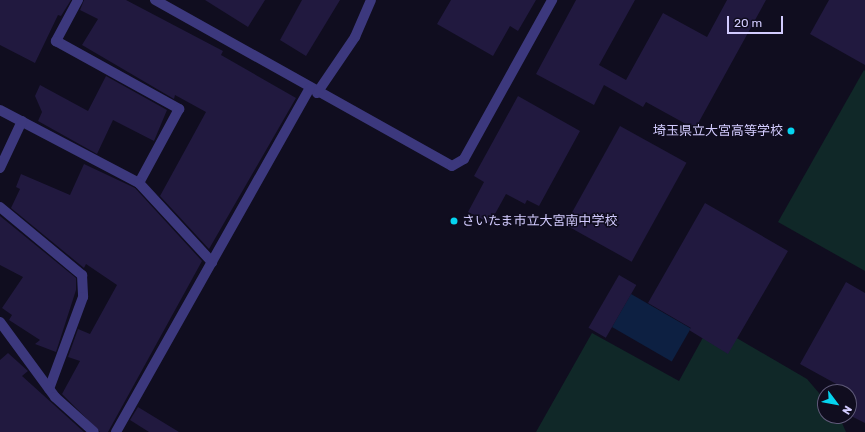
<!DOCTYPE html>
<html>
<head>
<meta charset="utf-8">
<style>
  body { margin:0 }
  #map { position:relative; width:865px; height:432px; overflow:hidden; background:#100d1f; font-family:Rubik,"Noto Sans JP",sans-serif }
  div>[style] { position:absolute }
  .green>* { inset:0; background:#102828 }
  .water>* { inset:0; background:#0d2042; transform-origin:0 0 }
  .building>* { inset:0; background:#21193f; transform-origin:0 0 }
  .minor>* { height:10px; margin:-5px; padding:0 5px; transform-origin:5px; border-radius:5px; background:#3c387d }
  .dots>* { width:11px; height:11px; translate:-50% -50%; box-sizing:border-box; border:2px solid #100d1f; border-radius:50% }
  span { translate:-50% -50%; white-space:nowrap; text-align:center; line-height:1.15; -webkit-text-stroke:3px #100d1f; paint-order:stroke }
  .poi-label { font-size:13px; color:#d2cbfe }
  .right { translate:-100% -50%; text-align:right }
  .left { translate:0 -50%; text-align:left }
  .north { position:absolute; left:817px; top:384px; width:40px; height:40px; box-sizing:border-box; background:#100d1f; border:1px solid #5e5978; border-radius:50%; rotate:122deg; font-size:11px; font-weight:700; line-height:16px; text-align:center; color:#d2cbfe }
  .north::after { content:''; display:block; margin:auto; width:14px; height:18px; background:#05d4f0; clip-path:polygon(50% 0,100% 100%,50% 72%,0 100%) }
  .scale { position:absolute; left:727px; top:16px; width:56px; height:18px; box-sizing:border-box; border:2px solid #d2cbfe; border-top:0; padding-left:5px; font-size:12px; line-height:14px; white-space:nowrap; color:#d2cbfe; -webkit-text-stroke:3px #100d1f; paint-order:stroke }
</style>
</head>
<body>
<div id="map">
  <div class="green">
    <i style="clip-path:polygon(864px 70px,865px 71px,865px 271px,778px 222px)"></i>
    <i style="clip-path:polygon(711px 323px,807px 379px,825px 400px,825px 416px,839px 416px,846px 432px,536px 432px,592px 333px,679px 381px)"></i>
  </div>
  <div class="water">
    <i style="left:631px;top:294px;width:69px;height:38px;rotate:30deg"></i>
  </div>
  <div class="building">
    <i style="clip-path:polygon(0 0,71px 0,61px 16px,58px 15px,35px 63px,0 45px)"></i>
    <i style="clip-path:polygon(84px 0,126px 0,223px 51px,221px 55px,296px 98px,209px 249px,160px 196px,206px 112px,175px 95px,174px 99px,82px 45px,98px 19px,80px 10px)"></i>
    <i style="clip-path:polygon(205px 0,265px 0,248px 27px)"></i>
    <i style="clip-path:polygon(302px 0,340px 0,306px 56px,280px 40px)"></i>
    <i style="clip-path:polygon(451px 0,536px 0,518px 31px,510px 26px,493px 56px,437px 24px)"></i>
    <i style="clip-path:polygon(576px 0,635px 0,599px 65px,626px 80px,663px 13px,707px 37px,727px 0,766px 0,695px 129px,646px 102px,643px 107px,604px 85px,594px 105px,536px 74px)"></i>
    <i style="clip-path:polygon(829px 0,865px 0,865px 65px,810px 34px)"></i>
    <i style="clip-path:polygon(106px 76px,167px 110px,154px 141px,113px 120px,97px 154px,38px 121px,42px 112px,35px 96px,40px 85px,88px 111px)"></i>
    <i style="clip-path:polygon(518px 96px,580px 131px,539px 206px,527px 200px,525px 204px,506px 194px,490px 223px,468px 212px,484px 182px,474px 176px)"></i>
    <i style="left:620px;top:126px;width:76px;height:113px;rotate:29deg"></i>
    <i style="clip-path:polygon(84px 164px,135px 188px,202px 261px,108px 432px,100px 432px,62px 394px,80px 361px,68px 357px,78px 329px,90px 334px,117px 285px,86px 264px,84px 268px,11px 208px,20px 189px,16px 187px,21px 174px,70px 195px)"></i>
    <i style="clip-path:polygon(705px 203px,788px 251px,728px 354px,689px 330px,691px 328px,648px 303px)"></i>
    <i style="clip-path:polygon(0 216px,76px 278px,76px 290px,56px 352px,35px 344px,40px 340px,9px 320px,12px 315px,2px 308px,23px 277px,0 265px)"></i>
    <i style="left:619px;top:275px;width:20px;height:61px;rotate:30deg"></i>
    <i style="clip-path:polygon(846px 282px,865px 293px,865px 423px,849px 415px,849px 391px,800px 364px)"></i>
    <i style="clip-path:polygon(8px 353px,28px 371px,22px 376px,84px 432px,0 432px,0 360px)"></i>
    <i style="clip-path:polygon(138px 407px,179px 432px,149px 432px,130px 420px)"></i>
  </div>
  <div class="minor">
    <i style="left:78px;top:0;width:47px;rotate:118.2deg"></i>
    <i style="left:56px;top:41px;width:141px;rotate:28.9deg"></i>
    <i style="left:179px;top:109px;width:84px;rotate:118.4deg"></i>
    <i style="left:155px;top:0;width:340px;rotate:29.2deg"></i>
    <i style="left:452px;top:166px;width:14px;rotate:-30deg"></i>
    <i style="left:464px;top:159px;width:182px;rotate:-61deg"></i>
    <i style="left:317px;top:93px;width:68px;rotate:-55.8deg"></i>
    <i style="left:355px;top:37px;width:40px;rotate:-66.6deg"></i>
    <i style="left:0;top:110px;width:157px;rotate:27.7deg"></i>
    <i style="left:139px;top:183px;width:108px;rotate:47.3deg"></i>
    <i style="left:0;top:168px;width:52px;rotate:-64.9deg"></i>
    <i style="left:0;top:207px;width:107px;rotate:39.7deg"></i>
    <i style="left:82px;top:275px;width:22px;rotate:87deg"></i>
    <i style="left:83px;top:297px;width:98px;rotate:110.3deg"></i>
    <i style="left:0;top:322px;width:93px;rotate:53.7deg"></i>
    <i style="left:55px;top:397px;width:52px;rotate:41.9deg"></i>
    <i style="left:116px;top:432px;width:394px;rotate:-60.6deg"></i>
  </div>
  <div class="dots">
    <i style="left:791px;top:131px;background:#05d4f0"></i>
    <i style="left:454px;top:221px;background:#05d4f0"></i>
  </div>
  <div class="poi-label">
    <span class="right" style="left:783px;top:131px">埼玉県立大宮高等学校</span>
    <span class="left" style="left:462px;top:221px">さいたま市立大宮南中学校</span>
  </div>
  <div class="north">N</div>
  <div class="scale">20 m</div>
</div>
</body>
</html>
